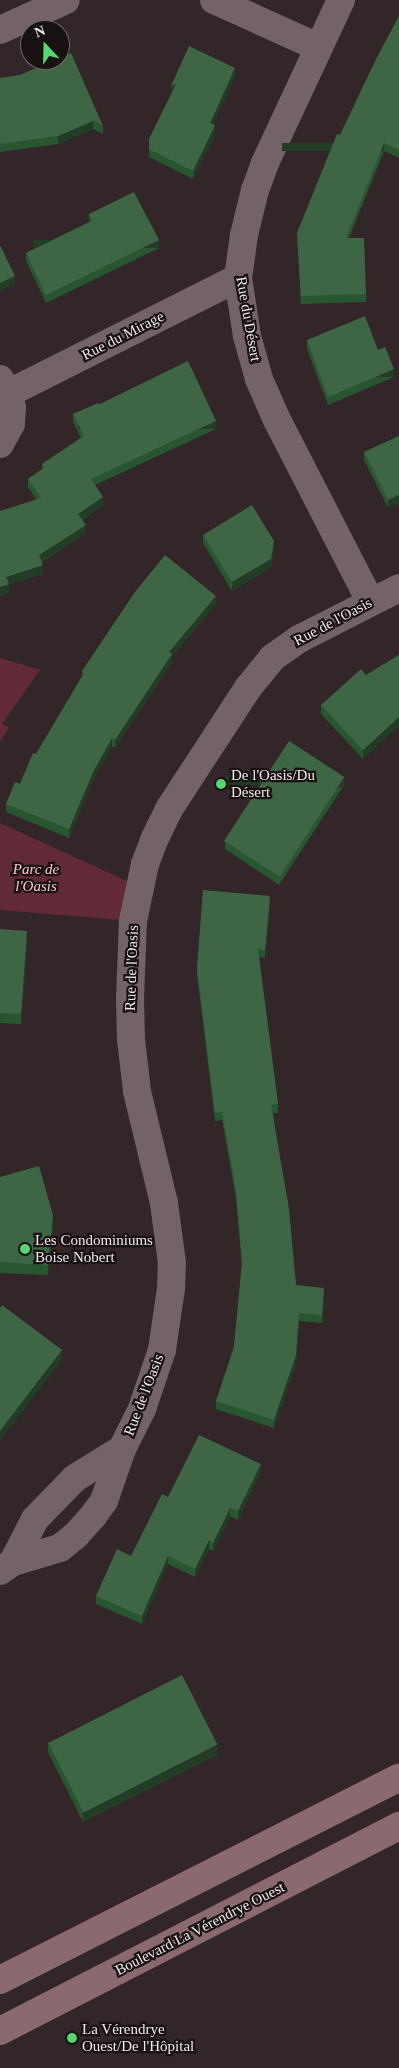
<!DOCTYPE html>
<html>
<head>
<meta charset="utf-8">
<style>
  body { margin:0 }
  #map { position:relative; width:399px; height:2068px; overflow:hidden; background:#332628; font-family:Georgia,serif }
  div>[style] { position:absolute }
  .green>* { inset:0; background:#622a37 }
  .minor>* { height:28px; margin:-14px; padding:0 14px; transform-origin:14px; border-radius:14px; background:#736366 }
  .secondary>* { height:28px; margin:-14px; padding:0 14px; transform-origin:14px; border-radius:14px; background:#8a696f }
  .wall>* { inset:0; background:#285631 }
  .shaded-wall>* { inset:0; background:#233c25; transform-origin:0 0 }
  .building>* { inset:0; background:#3e6645; transform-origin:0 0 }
  .dots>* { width:14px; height:14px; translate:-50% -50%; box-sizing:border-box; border:2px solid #171112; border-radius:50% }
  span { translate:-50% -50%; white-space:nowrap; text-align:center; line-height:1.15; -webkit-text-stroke:4.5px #171112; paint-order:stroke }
  .street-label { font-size:15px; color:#f1e8e9 }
  .poi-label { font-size:15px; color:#f1e8e9 }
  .left { translate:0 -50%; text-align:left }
  .park-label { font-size:15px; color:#fec2cd; font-style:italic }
  .north { position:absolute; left:20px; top:20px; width:50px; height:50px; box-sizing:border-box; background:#171112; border:1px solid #6e6768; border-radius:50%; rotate:339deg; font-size:14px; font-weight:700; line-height:20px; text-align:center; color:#f1e8e9 }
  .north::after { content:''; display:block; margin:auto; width:18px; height:22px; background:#58d570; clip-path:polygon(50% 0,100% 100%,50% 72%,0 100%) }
</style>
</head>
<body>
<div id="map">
  <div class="green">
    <i style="clip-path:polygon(0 658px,40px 670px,2px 724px,9px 727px,0 742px)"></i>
    <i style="clip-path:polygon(0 823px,140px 887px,133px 921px,0 910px)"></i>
  </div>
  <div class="minor">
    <i style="left:214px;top:0;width:114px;rotate:24.3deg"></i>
    <i style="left:341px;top:0;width:180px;rotate:115deg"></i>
    <i style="left:265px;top:163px;width:29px;rotate:110deg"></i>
    <i style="left:255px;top:190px;width:46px;rotate:103.7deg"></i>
    <i style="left:244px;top:235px;width:43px;rotate:97.9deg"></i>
    <i style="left:238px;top:278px;width:59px;rotate:81.2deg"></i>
    <i style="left:247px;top:336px;width:45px;rotate:74.4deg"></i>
    <i style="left:259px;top:379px;width:43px;rotate:66.4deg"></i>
    <i style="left:276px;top:418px;width:206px;rotate:62.8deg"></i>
    <i style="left:0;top:30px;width:72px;rotate:-24.4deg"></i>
    <i style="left:0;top:379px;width:17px;rotate:57deg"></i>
    <i style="left:9px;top:393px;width:15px;rotate:79deg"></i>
    <i style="left:12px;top:408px;width:16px;rotate:94deg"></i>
    <i style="left:11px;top:424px;width:23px;rotate:119deg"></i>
    <i style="left:9px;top:393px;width:256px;rotate:-26.7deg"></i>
    <i style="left:13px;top:1562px;width:48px;rotate:-62.9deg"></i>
    <i style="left:35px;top:1519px;width:57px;rotate:-45.7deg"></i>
    <i style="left:75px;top:1478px;width:55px;rotate:-31.7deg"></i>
    <i style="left:0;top:1571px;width:16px;rotate:-35deg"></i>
    <i style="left:13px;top:1562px;width:49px;rotate:-16.6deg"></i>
    <i style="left:60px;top:1548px;width:21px;rotate:-39deg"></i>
    <i style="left:76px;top:1535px;width:25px;rotate:-48deg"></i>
    <i style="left:93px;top:1516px;width:19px;rotate:-54deg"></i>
    <i style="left:104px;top:1501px;width:55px;rotate:-70.9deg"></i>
    <i style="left:122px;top:1449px;width:45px;rotate:-63.4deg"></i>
    <i style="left:142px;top:1409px;width:62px;rotate:-71.3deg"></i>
    <i style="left:162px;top:1350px;width:63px;rotate:-81.7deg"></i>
    <i style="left:171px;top:1288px;width:25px;rotate:-88deg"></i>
    <i style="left:172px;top:1263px;width:61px;rotate:-97.6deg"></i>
    <i style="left:164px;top:1203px;width:115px;rotate:-103.6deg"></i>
    <i style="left:137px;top:1091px;width:52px;rotate:-96.6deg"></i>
    <i style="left:131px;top:1039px;width:40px;rotate:-91.4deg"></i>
    <i style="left:130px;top:999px;width:78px;rotate:-87.8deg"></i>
    <i style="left:133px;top:921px;width:58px;rotate:-78.1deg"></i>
    <i style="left:145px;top:864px;width:26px;rotate:-69deg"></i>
    <i style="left:154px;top:840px;width:34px;rotate:-64deg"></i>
    <i style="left:169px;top:809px;width:145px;rotate:-56.9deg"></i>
    <i style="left:248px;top:688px;width:38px;rotate:-51deg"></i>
    <i style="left:272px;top:658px;width:33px;rotate:-35deg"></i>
    <i style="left:299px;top:639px;width:112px;rotate:-27deg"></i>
  </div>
  <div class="secondary">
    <i style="left:0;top:1980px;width:447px;rotate:-26.9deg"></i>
    <i style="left:0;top:2031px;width:449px;rotate:-27.2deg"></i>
  </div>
  <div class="wall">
    <i style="clip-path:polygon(399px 16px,399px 158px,384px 151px,349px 238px,366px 294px,366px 302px,301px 304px,297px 233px)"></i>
    <i style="clip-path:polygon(235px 76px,213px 124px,215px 134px,193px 179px,149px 157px,149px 139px)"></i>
    <i style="clip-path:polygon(0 78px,103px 126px,103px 134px,93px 129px,58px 144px,0 152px)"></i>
    <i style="clip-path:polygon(89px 214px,159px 248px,46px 303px,26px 261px,26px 253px,89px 222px)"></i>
    <i style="clip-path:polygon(307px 340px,378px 350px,394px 377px,328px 405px,307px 349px)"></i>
    <i style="clip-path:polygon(100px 404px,216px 429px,95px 485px,103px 505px,82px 520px,86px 533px,42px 562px,43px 574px,9px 584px,9px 593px,0 596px,37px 500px,28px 487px,28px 479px,42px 469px,42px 464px,81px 438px,73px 422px,73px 414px)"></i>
    <i style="clip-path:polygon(399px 436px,388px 508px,364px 460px,364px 452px)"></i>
    <i style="clip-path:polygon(203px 535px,274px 549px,271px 567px,232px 591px,203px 543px)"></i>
    <i style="clip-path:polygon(216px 604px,172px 656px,172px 662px,115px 748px,112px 746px,93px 780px,69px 838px,6px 812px,6px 804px,20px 784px,36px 754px,82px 677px,82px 671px)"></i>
    <i style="clip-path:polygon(399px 655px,399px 725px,363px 759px,321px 714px,321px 705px,366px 675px)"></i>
    <i style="clip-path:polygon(344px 785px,279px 885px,225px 849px,225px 841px)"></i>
    <i style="clip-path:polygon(270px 904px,265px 958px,259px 957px,278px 1104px,278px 1113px,273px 1113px,296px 1285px,324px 1296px,322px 1323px,299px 1321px,296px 1363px,274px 1428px,216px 1409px,216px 1401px,234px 1347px,242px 1266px,236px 1198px,222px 1120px,215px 1121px,197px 975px,197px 967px)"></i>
    <i style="clip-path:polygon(0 929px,27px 941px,21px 1024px,0 1023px)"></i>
    <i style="clip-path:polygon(0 1177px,53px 1225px,48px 1275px,0 1273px)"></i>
    <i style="clip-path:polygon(261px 1472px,238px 1520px,230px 1516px,213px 1551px,209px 1549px,195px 1577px,168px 1564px,142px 1624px,96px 1604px,96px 1596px,131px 1556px,168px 1497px)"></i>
    <i style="clip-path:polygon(48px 1742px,217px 1755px,83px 1822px,48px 1752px)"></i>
  </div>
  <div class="shaded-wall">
    <i style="clip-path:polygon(235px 68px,235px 76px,210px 131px,210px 123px)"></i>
    <i style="clip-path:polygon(176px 84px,171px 95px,171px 86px)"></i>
    <i style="clip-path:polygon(93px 121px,93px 129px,58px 144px,58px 136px)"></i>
    <i style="clip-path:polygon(215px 125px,215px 134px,193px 179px,193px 171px)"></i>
    <i style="left:384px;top:143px;width:8px;height:102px;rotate:90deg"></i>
    <i style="left:159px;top:240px;width:8px;height:126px;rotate:90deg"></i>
    <i style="clip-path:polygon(15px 276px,15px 284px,0 291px,0 283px)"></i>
    <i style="left:394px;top:369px;width:8px;height:72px;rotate:90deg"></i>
    <i style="left:216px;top:421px;width:8px;height:138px;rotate:90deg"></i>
    <i style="clip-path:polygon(399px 495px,399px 503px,388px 508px,388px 500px)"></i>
    <i style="clip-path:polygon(103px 497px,103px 505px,78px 522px,78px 514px)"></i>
    <i style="clip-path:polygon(86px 525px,86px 533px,39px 563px,39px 555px)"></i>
    <i style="clip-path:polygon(274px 541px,274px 549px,271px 567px,232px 591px,232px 582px)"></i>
    <i style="clip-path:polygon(43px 565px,43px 574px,6px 585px,6px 577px)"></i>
    <i style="clip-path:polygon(9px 584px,9px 593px,0 596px,0 587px)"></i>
    <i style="clip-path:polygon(216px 596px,216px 604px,172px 656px,172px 662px,115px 748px,115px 740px,169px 652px)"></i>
    <i style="clip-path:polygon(399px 717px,399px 725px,363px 759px,363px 750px)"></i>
    <i style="clip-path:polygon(112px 738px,112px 746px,93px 780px,69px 838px,69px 829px,93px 772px)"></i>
    <i style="left:344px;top:777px;width:8px;height:119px;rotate:90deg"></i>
    <i style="clip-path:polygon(270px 896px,270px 904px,265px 958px,265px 950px)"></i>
    <i style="clip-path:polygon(27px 931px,27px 941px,21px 1024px,21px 1014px)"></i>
    <i style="clip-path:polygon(53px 1215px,53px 1225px,48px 1275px,48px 1265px)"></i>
    <i style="clip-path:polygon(324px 1288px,324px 1296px,322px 1323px,322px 1315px)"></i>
    <i style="clip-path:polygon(299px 1313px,296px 1363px,274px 1428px,274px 1420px)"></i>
    <i style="clip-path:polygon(62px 1350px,62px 1360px,0 1441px,0 1431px)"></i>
    <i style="clip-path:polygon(261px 1464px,261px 1472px,238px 1520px,238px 1511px)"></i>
    <i style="clip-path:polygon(230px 1508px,230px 1516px,213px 1551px,213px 1543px)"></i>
    <i style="clip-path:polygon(209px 1540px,209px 1549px,195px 1577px,195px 1569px)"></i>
    <i style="clip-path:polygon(168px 1556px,168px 1564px,142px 1624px,142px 1616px)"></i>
    <i style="clip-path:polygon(217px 1745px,217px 1755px,83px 1822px,83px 1811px)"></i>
  </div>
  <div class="building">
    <i style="clip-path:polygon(399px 16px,399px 150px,384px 143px,346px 238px,364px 238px,366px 294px,301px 296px,297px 233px,337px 134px,340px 135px,376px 59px)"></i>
    <i style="clip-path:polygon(189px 46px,235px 68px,210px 123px,215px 125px,193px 171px,149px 149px,149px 139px,176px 84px,171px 86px)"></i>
    <i style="clip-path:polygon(71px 53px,103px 126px,93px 121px,58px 136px,0 144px,0 78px,20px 75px,55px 60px,60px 60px,60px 58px)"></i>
    <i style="clip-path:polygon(134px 192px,159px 240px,46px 295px,26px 253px,92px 221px,89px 214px)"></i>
    <i style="clip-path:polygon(0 245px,15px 276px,0 283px)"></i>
    <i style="clip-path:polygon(365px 316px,378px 350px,385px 347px,394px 369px,328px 397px,307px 340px)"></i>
    <i style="clip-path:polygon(188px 361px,216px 421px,91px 479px,103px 497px,78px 514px,86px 525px,39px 555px,43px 565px,6px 577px,9px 584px,0 587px,0 511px,41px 498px,28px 479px,44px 468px,42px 464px,84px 436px,73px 414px,98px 403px,100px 404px)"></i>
    <i style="clip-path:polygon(399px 436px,399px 495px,388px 500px,364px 452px)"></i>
    <i style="clip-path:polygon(252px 505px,274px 541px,271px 559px,232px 582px,203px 535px)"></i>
    <i style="clip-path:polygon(165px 555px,216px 596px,169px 652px,172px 654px,115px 740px,112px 738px,93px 772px,69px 829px,6px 804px,15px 782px,20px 784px,33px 753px,36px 754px,84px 673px,82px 671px,135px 592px)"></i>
    <i style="clip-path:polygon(399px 655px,399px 717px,363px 750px,321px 705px,361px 669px,366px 675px)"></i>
    <i style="left:289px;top:741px;width:66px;height:119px;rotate:33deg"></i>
    <i style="clip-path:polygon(203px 890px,270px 896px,265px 950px,258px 949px,278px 1104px,271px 1105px,289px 1209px,296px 1285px,324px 1288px,322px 1315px,299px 1313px,296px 1355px,274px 1420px,216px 1401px,234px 1347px,242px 1262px,236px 1190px,222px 1112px,215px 1113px,197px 967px)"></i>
    <i style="clip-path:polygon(0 929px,27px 931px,21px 1014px,0 1013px)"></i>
    <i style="clip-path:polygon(39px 1166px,53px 1215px,48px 1265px,0 1262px,0 1177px)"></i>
    <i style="clip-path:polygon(2px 1305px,62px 1350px,0 1431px,0 1308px)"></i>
    <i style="clip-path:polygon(199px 1435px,261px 1464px,238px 1511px,230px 1508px,213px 1543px,209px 1540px,195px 1569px,168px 1556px,142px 1616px,96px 1596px,117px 1549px,131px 1556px,162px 1494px,168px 1497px)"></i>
    <i style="left:182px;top:1675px;width:78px;height:150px;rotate:63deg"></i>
  </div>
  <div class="dots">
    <i style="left:221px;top:784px;background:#58d570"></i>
    <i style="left:25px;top:1249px;background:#58d570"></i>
    <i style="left:72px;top:2038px;background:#58d570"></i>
  </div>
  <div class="street-label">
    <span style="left:248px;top:319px;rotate:80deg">Rue du Désert</span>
    <span style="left:123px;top:336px;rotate:-27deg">Rue du Mirage</span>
    <span style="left:333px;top:622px;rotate:-28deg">Rue de l'Oasis</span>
    <span style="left:132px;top:968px;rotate:-88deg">Rue de l'Oasis</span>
    <span style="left:144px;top:1395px;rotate:-69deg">Rue de l'Oasis</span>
    <span style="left:200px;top:1929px;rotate:-27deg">Boulevard La Vérendrye Ouest</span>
  </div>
  <div class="poi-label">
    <span class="left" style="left:231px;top:784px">De l'Oasis/Du<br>Désert</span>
    <span class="left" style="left:35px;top:1249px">Les Condominiums<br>Boise Nobert</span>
    <span class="left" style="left:82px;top:2038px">La Vérendrye<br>Ouest/De l'Hôpital</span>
  </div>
  <div class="park-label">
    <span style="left:36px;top:878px">Parc de<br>l'Oasis</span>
  </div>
  <div class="north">N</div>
</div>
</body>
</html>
